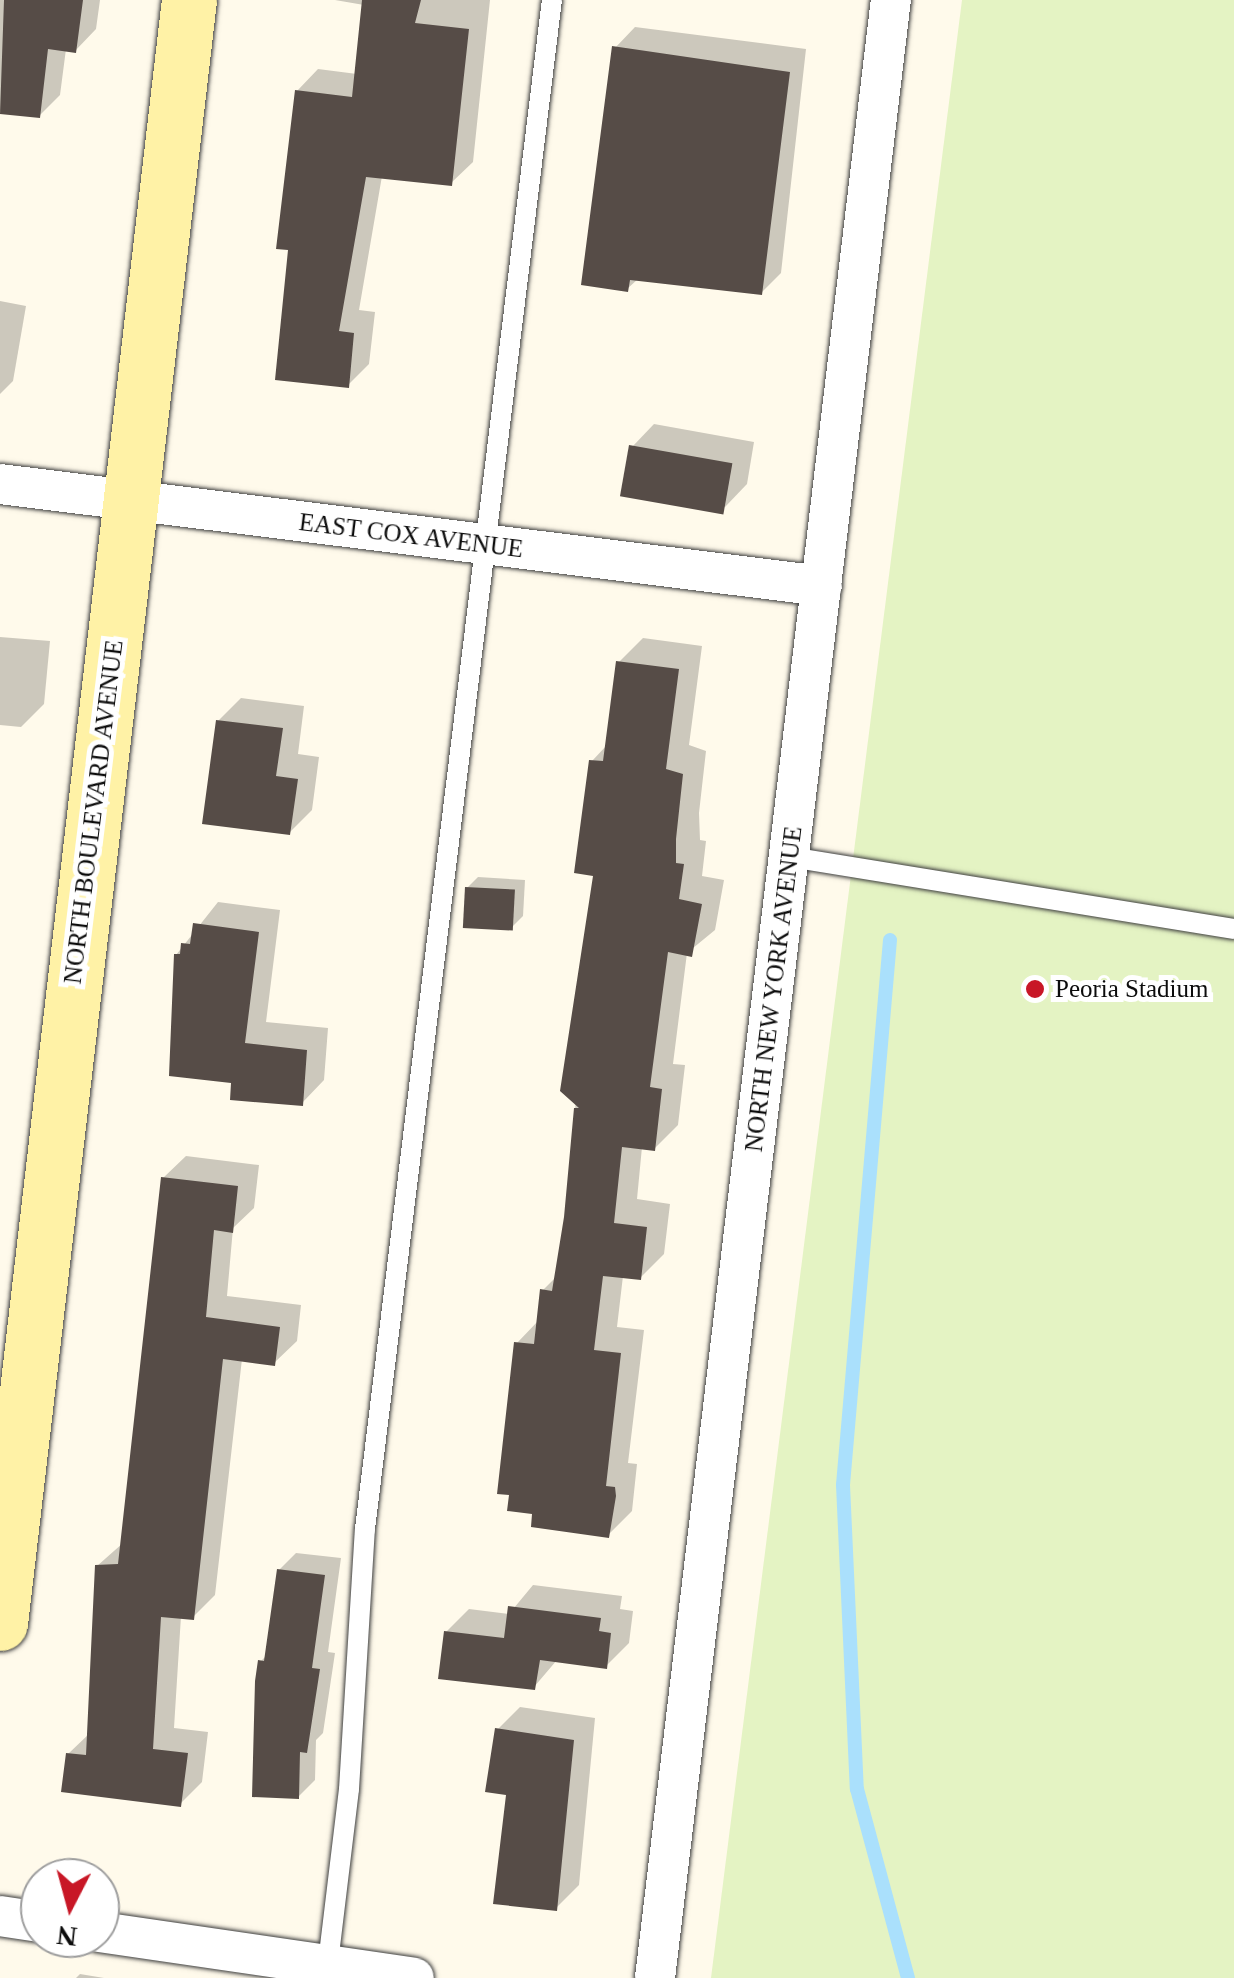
<!DOCTYPE html>
<html>
<head>
<meta charset="utf-8">
<style>
  body { margin:0 }
  #map { position:relative; width:1234px; height:1978px; overflow:hidden; background:#fffaeb; font-family:"Times New Roman",serif }
  div>[style] { position:absolute }
  .pitch>* { inset:0; background:#e4f3c3 }
  .shadow>* { inset:0; background:#0003 }
  .stream>* { height:14px; margin:-7px; padding:0 7px; transform-origin:7px; border-radius:7px; background:#aae0fc }
  .building>* { inset:0; background:#564c47; transform-origin:0 0 }
  .roads { filter:drop-shadow(0 0 2px #3f3f3f) drop-shadow(0 0 2px #3f3f3f) }
  .lane>* { height:20px; margin:-10px; padding:0 10px; transform-origin:10px; border-radius:10px; background:#fff }
  .street>* { height:40px; margin:-20px; padding:0 20px; transform-origin:20px; border-radius:20px; background:#fff }
  .secondary>* { height:55px; margin:-27.5px; padding:0 27.5px; transform-origin:27.5px; border-radius:27.5px; background:#fff2a6 }
  .dots>* { width:28px; height:28px; translate:-50% -50%; box-sizing:border-box; border:5px solid #fff; border-radius:50% }
  span { translate:-50% -50%; white-space:nowrap; text-align:center; line-height:1.15; -webkit-text-stroke:10px #fff; paint-order:stroke }
  .street-label { font-size:25px; color:#0c0c0c }
  .poi-label { font-size:25px; color:#0c0c0c }
  .left { translate:0 -50%; text-align:left }
  .north { position:absolute; left:20px; top:1858px; width:100px; height:100px; box-sizing:border-box; background:#fff; border:2px solid #9e9e9e; border-radius:50%; rotate:186deg; font-size:28px; font-weight:700; line-height:40px; text-align:center; color:#0c0c0c }
  .north::after { content:''; display:block; margin:auto; width:35px; height:45px; background:#c81726; clip-path:polygon(50% 0,100% 100%,50% 72%,0 100%) }
</style>
</head>
<body>
<div id="map">
  <div class="pitch">
    <i style="clip-path:polygon(962px 0,1234px 0,1234px 1978px,711px 1978px)"></i>
  </div>
  <div class="shadow">
    <i style="clip-path:polygon(0 0,100px 0,96px 29px,75px 51px,66px 49px,60px 95px,39px 116px,0 111px)"></i>
    <i style="clip-path:polygon(335px 0,490px 0,473px 162px,451px 183px,382px 176px,359px 310px,375px 312px,369px 364px,348px 385px,291px 248px,297px 91px,318px 69px,357px 74px,364px 5px)"></i>
    <i style="clip-path:polygon(635px 27px,806px 49px,781px 273px,761px 293px,638px 279px,627px 289px,615px 48px)"></i>
    <i style="clip-path:polygon(0 301px,26px 306px,13px 381px,0 394px)"></i>
    <i style="clip-path:polygon(654px 424px,754px 442px,747px 484px,725px 507px,632px 447px)"></i>
    <i style="clip-path:polygon(0 637px,50px 641px,44px 704px,21px 727px,0 725px)"></i>
    <i style="clip-path:polygon(643px 638px,702px 646px,689px 745px,706px 751px,699px 813px,700px 840px,706px 841px,702px 876px,724px 880px,715px 930px,687px 953px,673px 1064px,685px 1065px,678px 1125px,654px 1149px,642px 1147px,637px 1199px,670px 1204px,664px 1254px,640px 1278px,623px 1276px,617px 1327px,644px 1330px,628px 1463px,637px 1464px,632px 1511px,608px 1535px,517px 1343px,539px 1320px,542px 1291px,557px 1276px,566px 1217px,595px 874px,592px 761px,607px 745px,619px 662px)"></i>
    <i style="clip-path:polygon(241px 698px,304px 706px,298px 754px,319px 757px,312px 810px,289px 833px,218px 721px)"></i>
    <i style="clip-path:polygon(478px 877px,525px 880px,523px 916px,512px 927px,467px 888px)"></i>
    <i style="clip-path:polygon(218px 902px,280px 910px,266px 1022px,328px 1028px,324px 1080px,302px 1103px,233px 1081px,176px 955px)"></i>
    <i style="clip-path:polygon(186px 1156px,259px 1165px,254px 1208px,233px 1228px,227px 1296px,301px 1305px,297px 1341px,274px 1363px,242px 1359px,215px 1595px,193px 1617px,181px 1616px,174px 1728px,208px 1732px,202px 1782px,180px 1804px,68px 1754px,90px 1733px,97px 1566px,123px 1543px,163px 1178px)"></i>
    <i style="clip-path:polygon(296px 1553px,341px 1558px,328px 1652px,335px 1653px,323px 1733px,316px 1740px,315px 1780px,298px 1797px,261px 1661px,268px 1654px,279px 1570px)"></i>
    <i style="clip-path:polygon(533px 1585px,622px 1596px,620px 1609px,633px 1611px,629px 1643px,606px 1666px,557px 1660px,534px 1687px,446px 1632px,469px 1609px,509px 1614px)"></i>
    <i style="clip-path:polygon(520px 1707px,595px 1718px,579px 1885px,556px 1908px,497px 1730px)"></i>
    <i style="clip-path:polygon(80px 1974px,104px 1978px,76px 1978px)"></i>
  </div>
  <div class="stream">
    <i style="left:890px;top:940px;width:547px;rotate:94.93deg"></i>
    <i style="left:843px;top:1485px;width:304px;rotate:87.4deg"></i>
    <i style="left:857px;top:1789px;width:196px;rotate:74.9deg"></i>
  </div>
  <div class="building">
    <i style="clip-path:polygon(4px 0,83px 0,76px 53px,48px 49px,40px 118px,0 114px)"></i>
    <i style="clip-path:polygon(362px 0,421px 0,415px 23px,469px 29px,452px 186px,366px 177px,339px 331px,354px 333px,349px 388px,275px 380px,288px 250px,276px 249px,295px 90px,352px 97px)"></i>
    <i style="clip-path:polygon(612px 46px,790px 72px,762px 295px,630px 280px,628px 292px,581px 285px)"></i>
    <i style="left:629px;top:445px;width:105px;height:52px;rotate:10deg"></i>
    <i style="clip-path:polygon(616px 661px,679px 669px,666px 769px,683px 774px,676px 839px,676px 863px,684px 864px,679px 899px,702px 904px,692px 957px,668px 952px,650px 1087px,662px 1089px,655px 1151px,622px 1147px,614px 1223px,647px 1227px,641px 1280px,603px 1276px,594px 1350px,621px 1353px,606px 1486px,615px 1487px,616px 1496px,609px 1538px,531px 1527px,532px 1514px,507px 1511px,509px 1495px,497px 1494px,514px 1342px,534px 1344px,540px 1289px,552px 1291px,564px 1217px,574px 1108px,579px 1108px,560px 1091px,593px 876px,574px 873px,589px 760px,603px 761px)"></i>
    <i style="clip-path:polygon(216px 720px,283px 728px,276px 776px,298px 779px,290px 835px,202px 824px)"></i>
    <i style="left:465px;top:887px;width:50px;height:41px;rotate:3deg"></i>
    <i style="clip-path:polygon(193px 923px,259px 932px,245px 1043px,307px 1050px,303px 1106px,230px 1100px,231px 1083px,169px 1076px,174px 954px,180px 954px,181px 943px,190px 944px)"></i>
    <i style="clip-path:polygon(161px 1177px,238px 1186px,233px 1233px,214px 1230px,206px 1317px,280px 1327px,275px 1366px,223px 1359px,194px 1620px,161px 1617px,153px 1749px,188px 1753px,181px 1807px,61px 1792px,66px 1753px,86px 1755px,95px 1565px,118px 1564px)"></i>
    <i style="clip-path:polygon(277px 1569px,325px 1575px,312px 1668px,320px 1669px,307px 1753px,300px 1752px,299px 1799px,252px 1797px,255px 1681px,258px 1660px,264px 1661px)"></i>
    <i style="clip-path:polygon(508px 1606px,601px 1618px,599px 1631px,611px 1633px,607px 1669px,540px 1660px,535px 1690px,438px 1679px,444px 1631px,504px 1638px)"></i>
    <i style="clip-path:polygon(495px 1728px,574px 1740px,557px 1911px,493px 1904px,506px 1795px,485px 1792px)"></i>
  </div>
  <div class="roads">
    <div class="lane">
      <i style="left:790px;top:857px;width:450px;rotate:9.2deg"></i>
      <i style="left:327px;top:1971px;width:183px;rotate:-83.1deg"></i>
      <i style="left:349px;top:1789px;width:260px;rotate:-86.5deg"></i>
      <i style="left:365px;top:1529px;width:1540px;rotate:-83.03deg"></i>
    </div>
    <div class="street">
      <i style="left:0;top:484px;width:828px;rotate:7.07deg"></i>
      <i style="left:0;top:1916px;width:40px;rotate:8.5deg"></i>
      <i style="left:100px;top:1932px;width:317px;rotate:8.3deg"></i>
      <i style="left:655px;top:1978px;width:1992px;rotate:-83.2deg"></i>
    </div>
    <div class="secondary">
      <i style="left:0;top:1623px;width:1634px;rotate:-83.36deg"></i>
    </div>
  </div>
  <div class="dots">
    <i style="left:1035px;top:989px;background:#c81726"></i>
  </div>
  <div class="street-label">
    <span style="left:411px;top:536px;rotate:7deg">EAST COX AVENUE</span>
    <span style="left:94px;top:812px;rotate:-83deg">NORTH BOULEVARD AVENUE</span>
    <span style="left:774px;top:989px;rotate:-83deg">NORTH NEW YORK AVENUE</span>
  </div>
  <div class="poi-label">
    <span class="left" style="left:1055px;top:989px">Peoria Stadium</span>
  </div>
  <div class="north">N</div>
</div>
</body>
</html>
